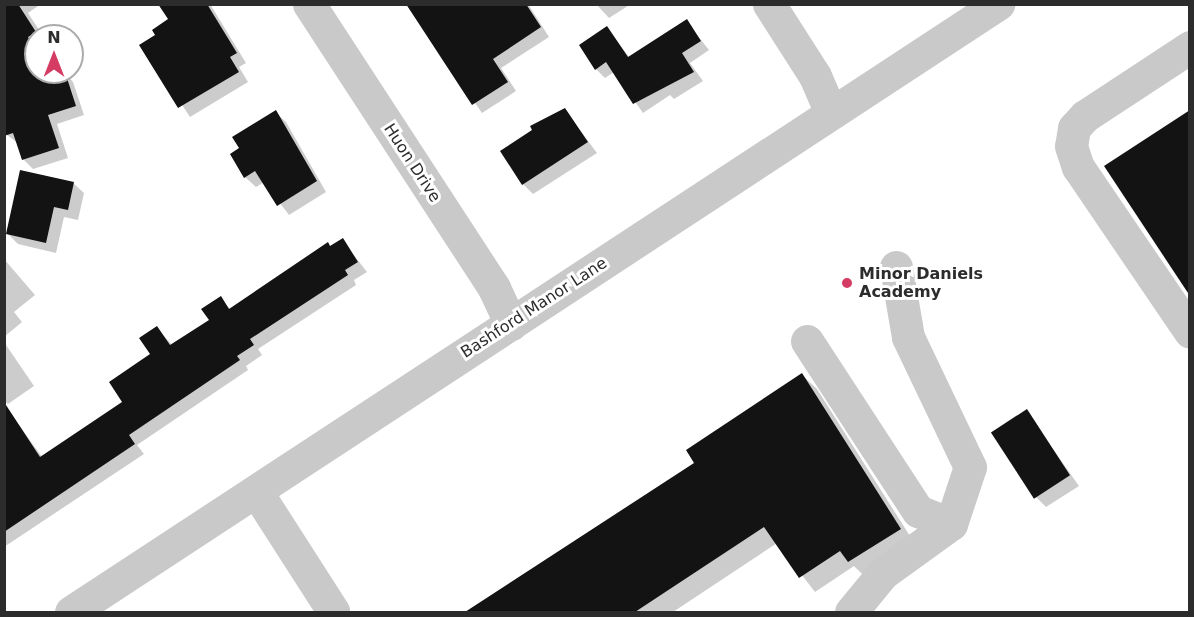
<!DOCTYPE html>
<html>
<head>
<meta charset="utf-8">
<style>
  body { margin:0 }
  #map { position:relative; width:1194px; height:617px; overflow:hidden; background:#fff; font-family:"DejaVu Sans",sans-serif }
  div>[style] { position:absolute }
  .shadow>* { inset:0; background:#0003 }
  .building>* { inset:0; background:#131313; transform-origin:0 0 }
  .minor>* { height:33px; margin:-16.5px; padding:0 16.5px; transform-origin:16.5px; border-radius:16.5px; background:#c9c9c9 }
  .dots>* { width:16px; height:16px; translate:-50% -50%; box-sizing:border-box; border:3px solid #fff; border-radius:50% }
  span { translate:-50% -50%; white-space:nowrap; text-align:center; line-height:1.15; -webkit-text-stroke:6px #fff; paint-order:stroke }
  .street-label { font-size:16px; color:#2c2c2c }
  .poi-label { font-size:16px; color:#2c2c2c; font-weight:700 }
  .left { translate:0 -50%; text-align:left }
  .frame { position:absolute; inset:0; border:6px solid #2c2c2c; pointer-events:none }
  .north { position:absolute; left:24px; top:24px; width:60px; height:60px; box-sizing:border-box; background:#fff; border:2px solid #ababab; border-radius:50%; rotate:0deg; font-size:16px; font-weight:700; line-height:24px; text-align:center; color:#2c2c2c }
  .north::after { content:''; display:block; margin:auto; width:21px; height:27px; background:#d53c64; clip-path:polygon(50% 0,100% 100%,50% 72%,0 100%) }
</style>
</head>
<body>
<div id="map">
  <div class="shadow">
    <i style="clip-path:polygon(4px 4px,41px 4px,28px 13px,43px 36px,36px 36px,36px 72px,64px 72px,73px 82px,84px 115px,57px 124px,68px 158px,33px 169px,23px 159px,19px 144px,7px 135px)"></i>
    <i style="clip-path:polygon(160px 4px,210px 4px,246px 63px,239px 67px,248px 82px,190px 117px,142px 45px,157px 36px,170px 20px)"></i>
    <i style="clip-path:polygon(406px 4px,528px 4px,549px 37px,501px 68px,516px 91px,482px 113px)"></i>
    <i style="clip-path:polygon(596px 4px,631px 4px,609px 18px)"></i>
    <i style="clip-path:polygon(686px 21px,709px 50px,690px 63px,703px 81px,674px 99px,670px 95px,643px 113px,614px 72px,605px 78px,596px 69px,607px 28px,629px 57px)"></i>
    <i style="clip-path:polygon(565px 110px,597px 153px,533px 194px,523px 184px,532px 127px)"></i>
    <i style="clip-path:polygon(275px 112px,286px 122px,326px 192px,289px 215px,264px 182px,256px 187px,245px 177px,242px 148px)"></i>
    <i style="clip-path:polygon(73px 183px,84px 193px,78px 220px,64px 217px,56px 253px,18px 244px,8px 234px)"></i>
    <i style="clip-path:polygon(342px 240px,367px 272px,354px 280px,356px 285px,258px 349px,262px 355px,246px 366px,248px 370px,137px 445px,144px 454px,4px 547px,9px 411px,42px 457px,124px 403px,152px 355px,157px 328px,173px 346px,211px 320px,220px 298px,231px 310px)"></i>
    <i style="clip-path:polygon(4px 259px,35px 295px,14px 312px,22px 322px,4px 337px)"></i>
    <i style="clip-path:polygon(4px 342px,34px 386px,8px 404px,4px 401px)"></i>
    <i style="clip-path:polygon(802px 375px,817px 389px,915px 544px,864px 576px,854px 566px,815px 592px,777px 543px,673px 612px,468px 612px,697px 464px)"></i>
    <i style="clip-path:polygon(1026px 411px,1079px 486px,1046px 507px,1036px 497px)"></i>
  </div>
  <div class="building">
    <i style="clip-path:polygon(4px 4px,18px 4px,36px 32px,28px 37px,36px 50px,36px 72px,65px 72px,76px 106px,48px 115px,59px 148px,22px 160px,13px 133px,4px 136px)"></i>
    <i style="clip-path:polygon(158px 4px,207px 4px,237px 53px,230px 57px,239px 72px,178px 108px,139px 45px,155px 35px,152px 30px,168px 19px)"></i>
    <i style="clip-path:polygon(406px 4px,526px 4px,541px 27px,493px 59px,508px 82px,472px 105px)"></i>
    <i style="clip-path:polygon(687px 19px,701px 41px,682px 53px,694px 72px,633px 104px,606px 62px,595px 70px,579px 45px,607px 26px,628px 57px)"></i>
    <i style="clip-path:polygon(565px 108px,588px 142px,522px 185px,500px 151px,532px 130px,530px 126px)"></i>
    <i style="clip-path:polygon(276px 110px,317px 181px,277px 206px,255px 171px,244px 178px,230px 154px,239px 148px,232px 137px)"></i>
    <i style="clip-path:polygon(1190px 110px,1190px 296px,1104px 166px)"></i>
    <i style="clip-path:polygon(20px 170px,74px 182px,68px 210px,54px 207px,46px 243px,6px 234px)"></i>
    <i style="clip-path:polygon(343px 238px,358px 262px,345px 270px,348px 275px,250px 339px,254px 345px,237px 356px,240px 360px,129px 435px,135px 444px,4px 532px,4px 402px,40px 457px,122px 402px,109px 382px,150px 354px,139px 338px,157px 326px,170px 345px,209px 320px,201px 309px,221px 296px,229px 309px,328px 242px,330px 246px)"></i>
    <i style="clip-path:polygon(802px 373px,901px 529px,848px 562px,840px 551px,799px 578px,764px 527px,635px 612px,465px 612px,694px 463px,686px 450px)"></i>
    <i style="left:1027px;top:409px;width:79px;height:43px;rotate:57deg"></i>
  </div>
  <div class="minor">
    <i style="left:309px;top:4px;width:339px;rotate:56.9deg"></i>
    <i style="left:494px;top:288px;width:40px;rotate:65deg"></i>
    <i style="left:769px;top:4px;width:85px;rotate:57.4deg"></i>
    <i style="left:815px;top:76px;width:40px;rotate:66.6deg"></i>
    <i style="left:1190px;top:47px;width:126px;rotate:146.7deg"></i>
    <i style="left:1085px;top:116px;width:16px;rotate:133deg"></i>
    <i style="left:1074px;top:128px;width:18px;rotate:99deg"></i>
    <i style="left:1071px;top:146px;width:22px;rotate:72deg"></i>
    <i style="left:1078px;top:167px;width:199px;rotate:55.8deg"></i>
    <i style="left:807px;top:341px;width:203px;rotate:56.9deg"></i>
    <i style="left:918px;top:511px;width:35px;rotate:22deg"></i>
    <i style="left:951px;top:524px;width:60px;rotate:-71.6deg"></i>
    <i style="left:970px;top:467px;width:144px;rotate:-115.5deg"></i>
    <i style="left:908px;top:337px;width:71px;rotate:-99.7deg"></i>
    <i style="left:256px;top:491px;width:143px;rotate:57.3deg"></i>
    <i style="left:71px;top:612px;width:1109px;rotate:-33.26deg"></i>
    <i style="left:851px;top:612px;width:50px;rotate:-50.6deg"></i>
    <i style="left:883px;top:573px;width:84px;rotate:-35.8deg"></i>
  </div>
  <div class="dots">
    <i style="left:847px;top:283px;background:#d53c64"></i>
  </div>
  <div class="street-label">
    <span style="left:412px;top:163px;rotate:57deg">Huon Drive</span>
    <span style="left:534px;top:308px;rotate:-33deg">Bashford Manor Lane</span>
  </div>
  <div class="poi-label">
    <span class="left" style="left:859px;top:283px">Minor Daniels<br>Academy</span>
  </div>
  <div class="frame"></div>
  <div class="north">N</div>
</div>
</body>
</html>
